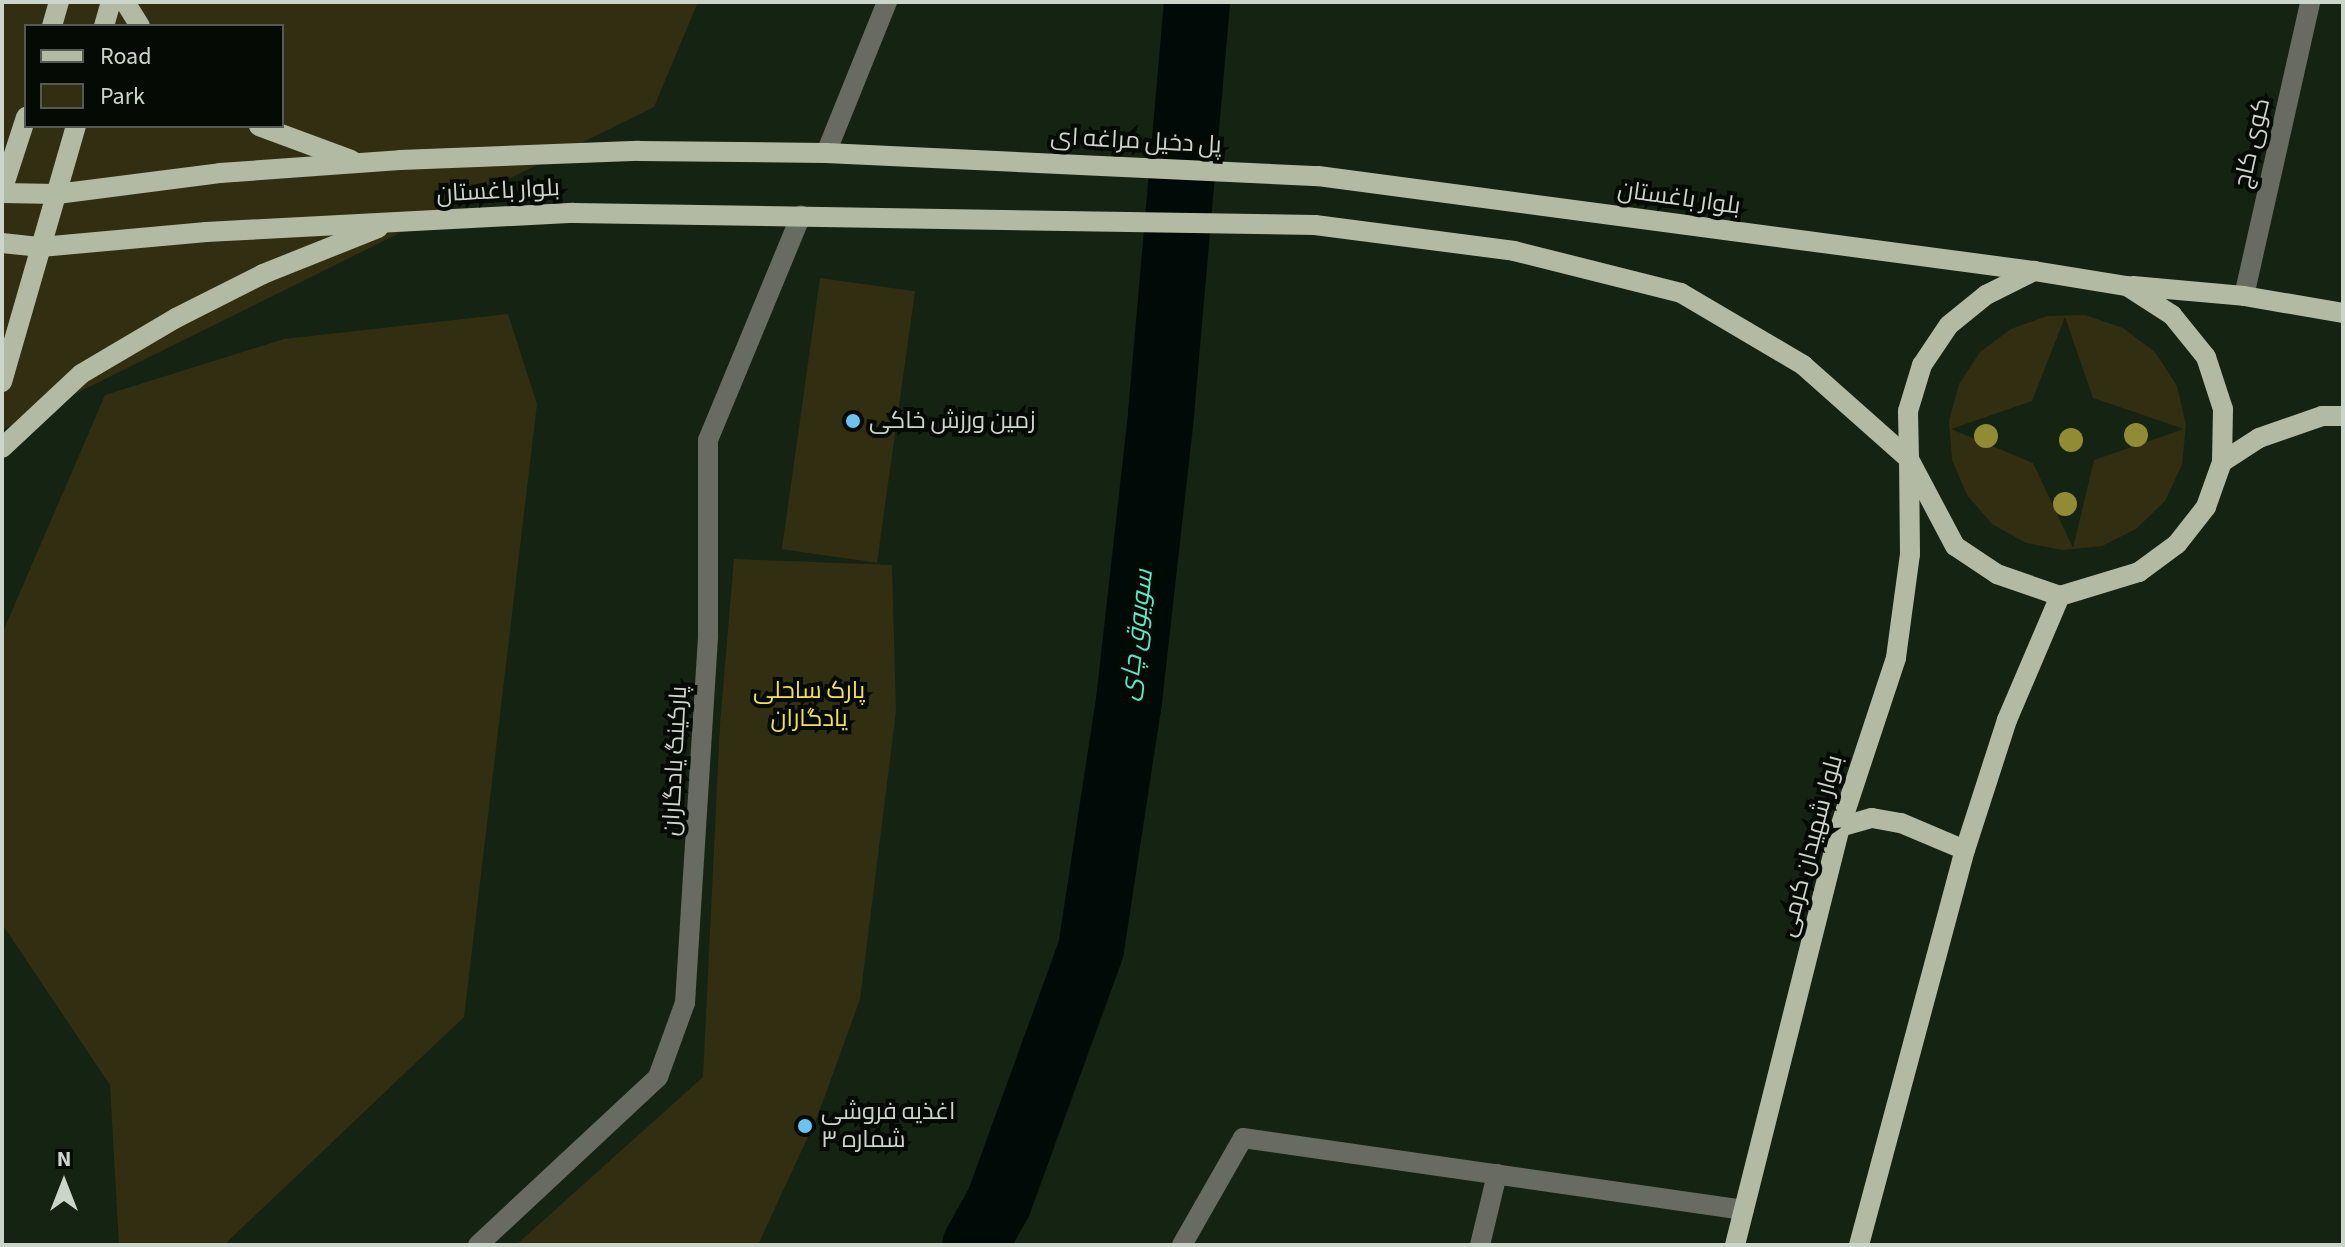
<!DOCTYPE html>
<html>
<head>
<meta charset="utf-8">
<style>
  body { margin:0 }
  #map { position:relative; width:2345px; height:1247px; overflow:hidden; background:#152312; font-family:"Source Sans 3",Cairo,sans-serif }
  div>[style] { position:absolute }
  .green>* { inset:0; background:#322e12; transform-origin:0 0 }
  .river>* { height:66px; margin:-33px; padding:0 33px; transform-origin:33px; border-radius:33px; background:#000b08 }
  .minor>* { height:20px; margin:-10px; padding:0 10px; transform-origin:10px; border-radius:10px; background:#686b61 }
  .major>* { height:20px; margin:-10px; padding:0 10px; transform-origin:10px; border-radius:10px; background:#b3baa4 }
  .trees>* { width:24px; height:24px; margin:-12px; border-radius:50%; background:#908b34 }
  .dots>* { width:22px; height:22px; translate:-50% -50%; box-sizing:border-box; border:4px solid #050a04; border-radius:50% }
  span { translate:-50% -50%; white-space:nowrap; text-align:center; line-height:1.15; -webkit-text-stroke:8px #050a04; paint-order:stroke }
  .street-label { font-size:24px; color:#ccd5c9 }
  .poi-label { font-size:24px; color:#ccd5c9 }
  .left { translate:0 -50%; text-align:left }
  .park-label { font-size:24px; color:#f4e050 }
  .water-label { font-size:26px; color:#5be6c9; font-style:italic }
  .frame { position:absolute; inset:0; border:4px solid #ccd5c9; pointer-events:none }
  .legend { position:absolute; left:24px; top:24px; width:260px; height:104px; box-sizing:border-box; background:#050a04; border:2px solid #555b53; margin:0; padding:10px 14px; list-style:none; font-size:24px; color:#ccd5c9 }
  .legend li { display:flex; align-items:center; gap:16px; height:40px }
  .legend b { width:40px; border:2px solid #555b53 }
  .north { position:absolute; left:24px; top:1143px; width:80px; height:80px; -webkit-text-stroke:6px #050a04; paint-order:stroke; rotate:0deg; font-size:22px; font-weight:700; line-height:32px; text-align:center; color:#ccd5c9 }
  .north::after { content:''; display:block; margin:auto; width:28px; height:36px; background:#ccd5c9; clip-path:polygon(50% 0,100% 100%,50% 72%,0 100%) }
</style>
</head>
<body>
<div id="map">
  <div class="green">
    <i style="clip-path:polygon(evenodd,2px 2px,698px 2px,654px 107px,2px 430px,2px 2px,26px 26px,282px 26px,282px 126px,26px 126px,26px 26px)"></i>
    <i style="left:820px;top:278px;width:96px;height:274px;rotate:8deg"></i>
    <i style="clip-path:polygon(508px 314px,537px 404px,464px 1017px,224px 1245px,119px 1245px,110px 1085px,2px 924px,2px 634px,105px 395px,284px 339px)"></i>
    <i style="clip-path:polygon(evenodd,2085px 315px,2123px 328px,2155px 352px,2177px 386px,2186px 425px,2182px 465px,2165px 501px,2136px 529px,2102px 546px,2063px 550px,2026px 543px,1992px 524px,1967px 495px,1952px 460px,1949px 421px,1959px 384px,1980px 352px,2011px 329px,2047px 316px,2085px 315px,2065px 317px,2093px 398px,2184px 429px,2094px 460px,2073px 548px,2033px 463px,1951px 429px,2032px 401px,2065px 317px)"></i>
    <i style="clip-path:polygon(734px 559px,892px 565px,896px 711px,860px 999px,818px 1115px,758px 1245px,516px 1245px,703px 1077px,720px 724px)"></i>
  </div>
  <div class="river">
    <i style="left:975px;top:1245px;width:49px;rotate:-60.8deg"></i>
    <i style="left:999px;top:1202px;width:269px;rotate:-70deg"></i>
    <i style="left:1091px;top:949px;width:251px;rotate:-81.3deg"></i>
    <i style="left:1129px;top:701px;width:289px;rotate:-83.6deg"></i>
    <i style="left:1161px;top:414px;width:414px;rotate:-85deg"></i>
  </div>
  <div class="minor">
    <i style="left:826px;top:153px;width:163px;rotate:-68deg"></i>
    <i style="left:2244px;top:296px;width:301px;rotate:-77.3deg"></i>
    <i style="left:478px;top:1245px;width:246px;rotate:-43deg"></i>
    <i style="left:658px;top:1077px;width:79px;rotate:-70deg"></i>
    <i style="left:685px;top:1003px;width:368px;rotate:-86.4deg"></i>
    <i style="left:708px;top:636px;width:196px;rotate:-90deg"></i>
    <i style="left:708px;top:440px;width:243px;rotate:-67.5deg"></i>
    <i style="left:1182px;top:1245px;width:123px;rotate:-60.3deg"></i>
    <i style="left:1243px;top:1138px;width:506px;rotate:8.18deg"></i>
    <i style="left:1480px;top:1245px;width:73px;rotate:-76.5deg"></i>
  </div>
  <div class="major">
    <i style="left:125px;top:2px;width:28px;rotate:58deg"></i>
    <i style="left:52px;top:26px;width:25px;rotate:-74deg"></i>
    <i style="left:104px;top:26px;width:25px;rotate:-74deg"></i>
    <i style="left:259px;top:126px;width:98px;rotate:20.3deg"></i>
    <i style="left:2px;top:191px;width:78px;rotate:-72deg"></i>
    <i style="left:2px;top:193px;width:55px;rotate:1deg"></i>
    <i style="left:57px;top:194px;width:164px;rotate:-7.3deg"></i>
    <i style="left:220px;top:173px;width:180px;rotate:-4.1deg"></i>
    <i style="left:400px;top:160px;width:239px;rotate:-2.2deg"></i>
    <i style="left:639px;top:151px;width:187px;rotate:0.6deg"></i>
    <i style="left:826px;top:153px;width:493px;rotate:2.7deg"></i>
    <i style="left:1318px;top:176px;width:722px;rotate:7.56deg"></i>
    <i style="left:2px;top:243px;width:39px;rotate:6deg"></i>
    <i style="left:41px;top:247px;width:166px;rotate:-5.2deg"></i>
    <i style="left:206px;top:232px;width:368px;rotate:-3deg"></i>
    <i style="left:574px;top:213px;width:741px;rotate:0.93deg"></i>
    <i style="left:1315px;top:225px;width:201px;rotate:7.4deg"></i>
    <i style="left:1514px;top:251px;width:172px;rotate:14.1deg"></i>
    <i style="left:1681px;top:293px;width:142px;rotate:30.5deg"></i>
    <i style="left:1803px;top:365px;width:142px;rotate:41.6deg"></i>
    <i style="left:1909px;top:459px;width:95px;rotate:89.4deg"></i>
    <i style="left:1910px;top:554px;width:105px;rotate:97.7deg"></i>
    <i style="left:1896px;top:658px;width:178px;rotate:108.3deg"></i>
    <i style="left:1840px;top:827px;width:431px;rotate:104.1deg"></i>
    <i style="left:2034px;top:271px;width:94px;rotate:9.2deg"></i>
    <i style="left:2127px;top:286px;width:54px;rotate:32.8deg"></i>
    <i style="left:2172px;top:315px;width:54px;rotate:51deg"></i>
    <i style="left:2206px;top:357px;width:55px;rotate:71.9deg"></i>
    <i style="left:2223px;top:409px;width:53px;rotate:91.1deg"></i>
    <i style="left:2222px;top:462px;width:48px;rotate:109.6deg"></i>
    <i style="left:2206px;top:507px;width:47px;rotate:128.1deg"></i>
    <i style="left:2177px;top:544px;width:47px;rotate:143.6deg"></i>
    <i style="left:2139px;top:572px;width:83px;rotate:163.1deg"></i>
    <i style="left:2060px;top:596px;width:67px;rotate:-160.8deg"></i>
    <i style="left:1997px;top:574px;width:50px;rotate:-146.3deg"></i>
    <i style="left:1955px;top:546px;width:98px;rotate:-117.9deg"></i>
    <i style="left:1909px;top:459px;width:48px;rotate:-91.2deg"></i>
    <i style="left:1908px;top:411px;width:48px;rotate:-73.1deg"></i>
    <i style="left:1922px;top:365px;width:48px;rotate:-56deg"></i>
    <i style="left:1949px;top:325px;width:48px;rotate:-39deg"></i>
    <i style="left:1986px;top:295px;width:54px;rotate:-26.6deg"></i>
    <i style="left:2133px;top:286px;width:111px;rotate:5.1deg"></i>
    <i style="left:2244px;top:296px;width:100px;rotate:9.7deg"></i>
    <i style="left:2px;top:382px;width:266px;rotate:-73.9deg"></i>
    <i style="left:2px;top:448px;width:108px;rotate:-43.1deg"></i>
    <i style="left:81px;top:374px;width:110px;rotate:-30.5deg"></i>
    <i style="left:176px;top:318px;width:97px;rotate:-26.8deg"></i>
    <i style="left:263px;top:274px;width:124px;rotate:-21.8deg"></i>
    <i style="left:2222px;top:462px;width:44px;rotate:-33deg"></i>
    <i style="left:2259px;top:438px;width:67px;rotate:-19.2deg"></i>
    <i style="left:2322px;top:416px;width:21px"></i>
    <i style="left:1840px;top:827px;width:33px;rotate:-16deg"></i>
    <i style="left:1872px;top:818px;width:29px;rotate:10deg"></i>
    <i style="left:1901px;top:823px;width:69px;rotate:22.9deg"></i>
    <i style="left:1859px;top:1245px;width:409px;rotate:-75deg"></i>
    <i style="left:1965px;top:850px;width:137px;rotate:-72.1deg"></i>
    <i style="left:2007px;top:720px;width:135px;rotate:-66.9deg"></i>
  </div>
  <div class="trees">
    <i style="left:2136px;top:435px"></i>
    <i style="left:1986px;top:436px"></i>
    <i style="left:2071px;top:440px"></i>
    <i style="left:2065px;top:504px"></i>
  </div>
  <div class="dots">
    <i style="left:853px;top:421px;background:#6bc3f2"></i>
    <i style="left:805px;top:1126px;background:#6bc3f2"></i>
  </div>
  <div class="street-label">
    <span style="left:1136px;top:141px;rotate:3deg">پل دخیل مراغه ای</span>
    <span style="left:2252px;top:143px;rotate:-77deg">کوی کاج</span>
    <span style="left:498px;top:191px;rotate:-3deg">بلوار باغستان</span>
    <span style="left:1679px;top:198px;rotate:8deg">بلوار باغستان</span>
    <span style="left:675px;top:761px;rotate:-87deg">پارکینگ یادگاران</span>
    <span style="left:1811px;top:846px;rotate:-75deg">بلوار شهیدان کرمی</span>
  </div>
  <div class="poi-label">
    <span class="left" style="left:869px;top:421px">زمین ورزش خاکی</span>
    <span class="left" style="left:821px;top:1126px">اغذیه فروشی<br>شماره ۳</span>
  </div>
  <div class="park-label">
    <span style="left:809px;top:705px">پارک ساحلی<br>یادگاران</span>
  </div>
  <div class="water-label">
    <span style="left:1136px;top:635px;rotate:-83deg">سویوق چای</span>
  </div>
  <div class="frame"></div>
  <ul class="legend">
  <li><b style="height:10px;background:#b3baa4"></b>Road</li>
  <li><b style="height:22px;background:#322e12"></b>Park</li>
  </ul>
  <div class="north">N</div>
</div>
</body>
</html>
